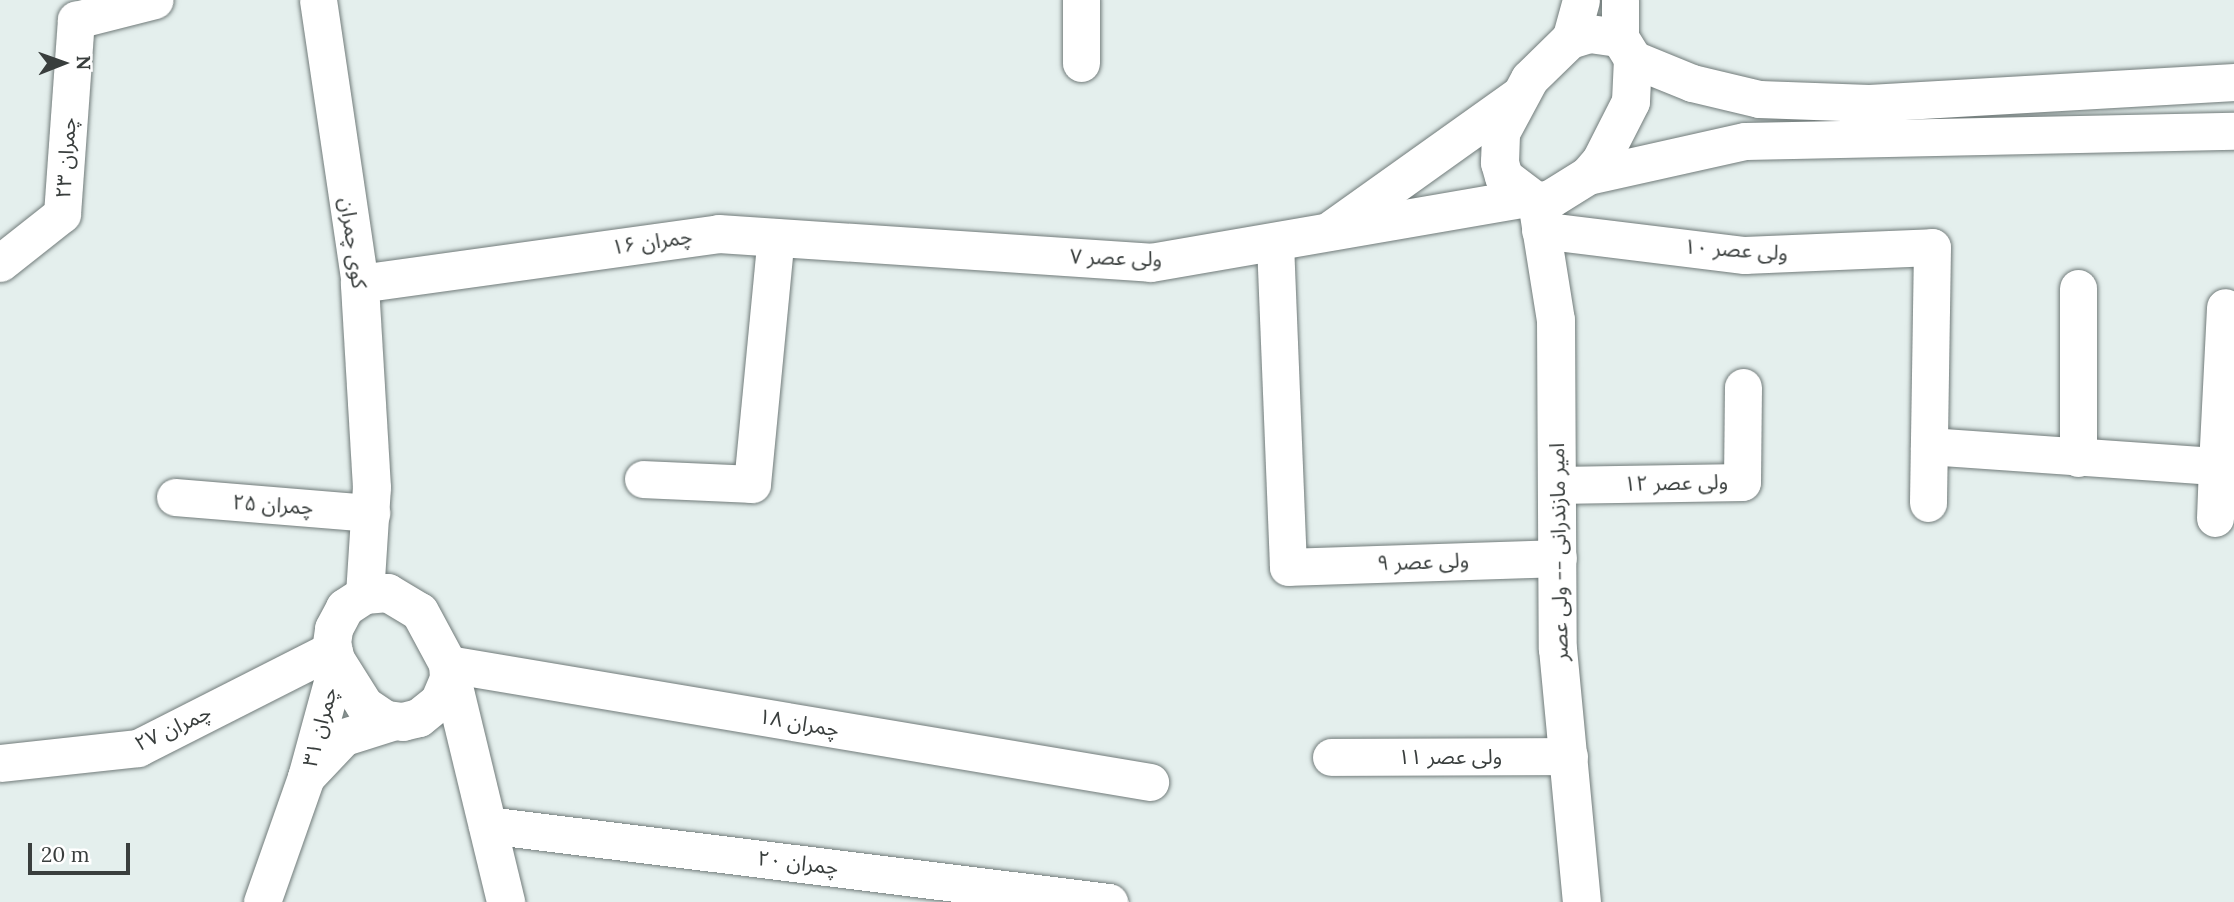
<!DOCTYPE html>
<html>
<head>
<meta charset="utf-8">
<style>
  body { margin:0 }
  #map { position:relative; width:2234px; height:902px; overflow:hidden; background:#e4efed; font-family:Lora,"Noto Sans Arabic",serif }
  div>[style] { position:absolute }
  .roads { filter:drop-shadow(0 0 2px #717b7a) drop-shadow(0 0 2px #717b7a) }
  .minor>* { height:37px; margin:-18.5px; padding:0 18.5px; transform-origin:18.5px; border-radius:18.5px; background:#fff }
  .major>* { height:38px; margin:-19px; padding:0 19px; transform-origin:19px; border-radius:19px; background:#fff }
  span { translate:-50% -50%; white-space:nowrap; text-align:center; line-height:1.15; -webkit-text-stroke:6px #fff; paint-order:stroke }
  .street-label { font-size:21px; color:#393e3d }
  .north { position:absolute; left:28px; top:28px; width:70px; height:70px; -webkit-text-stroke:5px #fff; paint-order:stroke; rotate:89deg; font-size:19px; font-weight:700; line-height:28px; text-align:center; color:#393e3d }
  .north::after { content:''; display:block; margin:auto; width:24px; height:32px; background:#393e3d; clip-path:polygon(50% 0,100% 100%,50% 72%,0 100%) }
  .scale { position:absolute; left:28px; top:843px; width:102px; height:32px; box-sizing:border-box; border:4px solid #393e3d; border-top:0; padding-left:9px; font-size:21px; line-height:24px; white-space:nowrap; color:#393e3d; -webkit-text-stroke:5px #fff; paint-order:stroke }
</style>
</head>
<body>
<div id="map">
  <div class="roads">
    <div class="minor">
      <i style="left:318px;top:0;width:287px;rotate:81.6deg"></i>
      <i style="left:1620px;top:0;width:38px;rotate:90deg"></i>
      <i style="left:1570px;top:40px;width:41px;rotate:-74.6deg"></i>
      <i style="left:1633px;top:59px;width:64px;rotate:22.1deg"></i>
      <i style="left:1692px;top:83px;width:69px;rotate:13.4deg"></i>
      <i style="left:1759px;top:99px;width:110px;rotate:2.1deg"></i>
      <i style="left:1869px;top:103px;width:366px;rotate:-3.3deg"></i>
      <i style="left:1081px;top:63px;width:63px;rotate:-90deg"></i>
      <i style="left:1588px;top:176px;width:161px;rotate:-12.6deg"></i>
      <i style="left:1745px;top:141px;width:489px;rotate:-1.2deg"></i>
      <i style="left:1540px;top:230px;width:206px;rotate:7deg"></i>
      <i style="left:1744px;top:255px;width:188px;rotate:-2.4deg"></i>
      <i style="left:1932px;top:247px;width:256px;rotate:90.9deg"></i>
      <i style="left:1275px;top:243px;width:324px;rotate:87.7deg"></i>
      <i style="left:1288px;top:567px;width:270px;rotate:-1.9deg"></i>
      <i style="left:0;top:263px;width:79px;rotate:-38.3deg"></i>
      <i style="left:62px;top:214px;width:195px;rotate:-85.9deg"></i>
      <i style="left:76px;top:20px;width:81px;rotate:-14.2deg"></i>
      <i style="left:2078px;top:288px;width:170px;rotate:90deg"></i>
      <i style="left:1929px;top:446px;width:289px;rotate:4deg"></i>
      <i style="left:2217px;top:466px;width:159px;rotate:-87.1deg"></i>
      <i style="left:643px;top:479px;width:109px;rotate:2.6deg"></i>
      <i style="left:752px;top:484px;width:248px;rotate:-84.5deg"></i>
      <i style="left:1557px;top:485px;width:185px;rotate:-0.9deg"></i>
      <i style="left:1742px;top:482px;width:95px;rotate:-89.4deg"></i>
      <i style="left:175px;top:497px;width:197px;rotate:4.7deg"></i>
      <i style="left:2215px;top:518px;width:52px;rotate:-87.8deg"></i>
      <i style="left:334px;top:653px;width:29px;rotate:94deg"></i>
      <i style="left:332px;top:682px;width:98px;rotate:105.3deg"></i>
      <i style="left:306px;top:777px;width:55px;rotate:-46.5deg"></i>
      <i style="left:344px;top:737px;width:53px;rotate:-17.4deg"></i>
      <i style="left:448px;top:664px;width:712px;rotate:9.54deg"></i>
      <i style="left:1331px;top:757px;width:238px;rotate:-0.2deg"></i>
      <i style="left:0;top:763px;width:139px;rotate:-6.2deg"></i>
      <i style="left:138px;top:748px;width:219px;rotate:-26.9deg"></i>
      <i style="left:487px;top:825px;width:627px;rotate:7.06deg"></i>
      <i style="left:262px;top:902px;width:133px;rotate:-70.6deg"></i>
    </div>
    <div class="major">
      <i style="left:1590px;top:34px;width:30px;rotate:8deg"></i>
      <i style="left:1620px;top:38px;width:25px;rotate:58deg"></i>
      <i style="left:1633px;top:59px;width:43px;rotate:92.7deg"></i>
      <i style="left:1631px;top:102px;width:66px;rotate:117deg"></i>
      <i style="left:1601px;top:161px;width:20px;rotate:131deg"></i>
      <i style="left:1588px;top:176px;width:44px;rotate:148.1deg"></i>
      <i style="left:1551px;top:199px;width:14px;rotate:168deg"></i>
      <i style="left:1537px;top:202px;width:41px;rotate:-142.9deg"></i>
      <i style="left:1504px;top:177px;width:15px;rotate:-106deg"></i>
      <i style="left:1500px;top:163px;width:30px;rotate:-88deg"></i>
      <i style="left:1501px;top:133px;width:61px;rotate:-61.8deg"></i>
      <i style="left:1530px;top:79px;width:56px;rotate:-44.3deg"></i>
      <i style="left:1570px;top:40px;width:21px;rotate:-17deg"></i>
      <i style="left:1537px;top:202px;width:120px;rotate:80.9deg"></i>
      <i style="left:1556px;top:320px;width:329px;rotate:89.7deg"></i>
      <i style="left:1558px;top:649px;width:254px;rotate:84.6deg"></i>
      <i style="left:1333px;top:229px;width:227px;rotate:-35.5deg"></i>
      <i style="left:388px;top:593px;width:37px;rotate:31deg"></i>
      <i style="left:420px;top:612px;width:59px;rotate:61.7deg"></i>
      <i style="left:448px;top:664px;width:15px;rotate:86deg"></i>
      <i style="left:449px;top:679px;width:25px;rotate:113deg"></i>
      <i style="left:439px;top:702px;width:26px;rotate:141deg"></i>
      <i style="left:419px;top:718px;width:16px;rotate:166deg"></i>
      <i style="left:403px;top:722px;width:17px;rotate:-173deg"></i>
      <i style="left:386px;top:720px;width:25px;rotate:-146deg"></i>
      <i style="left:365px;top:706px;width:54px;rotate:-122.2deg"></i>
      <i style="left:336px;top:660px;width:16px;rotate:-104deg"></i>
      <i style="left:332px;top:644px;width:15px;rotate:-82deg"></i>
      <i style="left:334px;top:629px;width:24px;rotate:-62deg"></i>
      <i style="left:345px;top:608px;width:24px;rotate:-33deg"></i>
      <i style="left:365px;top:595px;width:23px;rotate:-5deg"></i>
      <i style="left:365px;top:595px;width:107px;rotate:-86.3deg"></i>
      <i style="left:372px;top:488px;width:204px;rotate:-93.4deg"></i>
      <i style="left:360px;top:284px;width:362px;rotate:-7.9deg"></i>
      <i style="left:719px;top:234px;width:433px;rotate:3.8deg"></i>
      <i style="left:1151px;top:263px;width:382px;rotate:-9.8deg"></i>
      <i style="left:449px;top:666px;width:243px;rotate:76.4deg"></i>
    </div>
  </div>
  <div class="street-label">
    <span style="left:66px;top:158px;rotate:-86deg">چمران ۲۳</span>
    <span style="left:652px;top:242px;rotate:-8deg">چمران ۱۶</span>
    <span style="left:353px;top:243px;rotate:82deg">کوی چمران</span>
    <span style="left:1736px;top:250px;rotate:4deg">ولی عصر ۱۰</span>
    <span style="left:1116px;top:258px;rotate:2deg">ولی عصر ۷</span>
    <span style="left:1676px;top:483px;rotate:-1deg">ولی عصر ۱۲</span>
    <span style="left:273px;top:505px;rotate:4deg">چمران ۲۵</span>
    <span style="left:1559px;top:552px;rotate:-91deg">امیر مازندرانی -- ولی عصر</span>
    <span style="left:1423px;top:562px;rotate:-2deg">ولی عصر ۹</span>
    <span style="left:799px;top:723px;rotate:10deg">چمران ۱۸</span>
    <span style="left:320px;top:727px;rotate:-75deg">چمران ۳۱</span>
    <span style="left:173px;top:728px;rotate:-25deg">چمران ۲۷</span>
    <span style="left:1450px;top:757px">ولی عصر ۱۱</span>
    <span style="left:798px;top:863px;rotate:7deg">چمران ۲۰</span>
  </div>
  <div class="north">N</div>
  <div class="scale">20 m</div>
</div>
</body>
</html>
